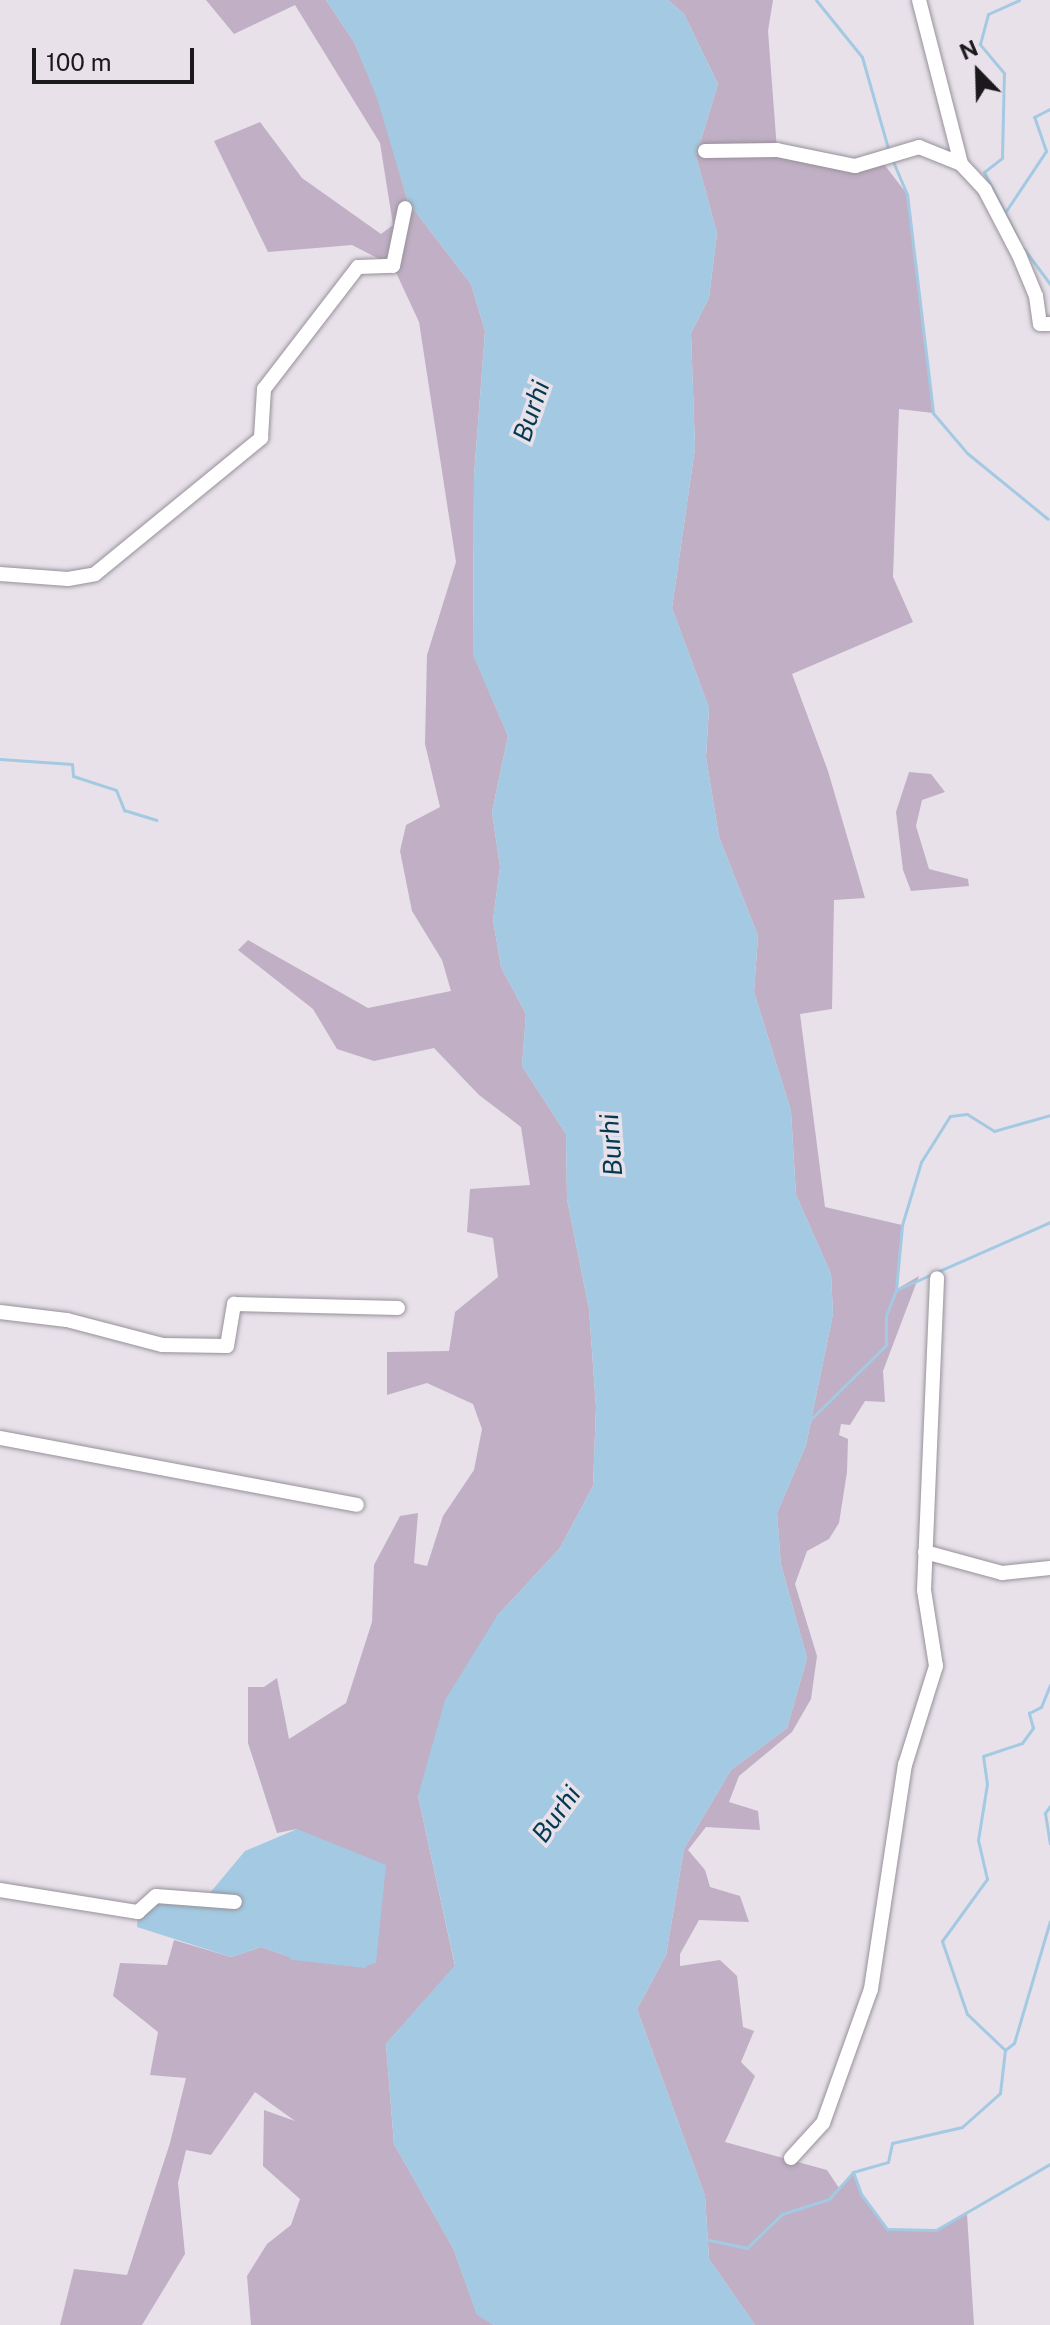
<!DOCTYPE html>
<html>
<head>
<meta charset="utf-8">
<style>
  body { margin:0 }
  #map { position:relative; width:1050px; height:2325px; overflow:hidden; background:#e8e1ea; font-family:"Public Sans",sans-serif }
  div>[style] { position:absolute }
  .green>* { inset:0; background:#c0afc5 }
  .water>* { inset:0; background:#a3cae2 }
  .stream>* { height:3px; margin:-1.5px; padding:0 1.5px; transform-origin:1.5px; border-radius:1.5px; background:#a3cae2 }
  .roads { filter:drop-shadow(0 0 2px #979199) drop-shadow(0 0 2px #979199) }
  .minor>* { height:14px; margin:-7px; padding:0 7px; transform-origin:7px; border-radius:7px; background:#fff }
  span { translate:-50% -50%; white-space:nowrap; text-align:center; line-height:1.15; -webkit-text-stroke:7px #e8e1ea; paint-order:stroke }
  .water-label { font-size:26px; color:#033a52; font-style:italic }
  .north { position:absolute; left:938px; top:32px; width:80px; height:80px; -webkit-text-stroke:6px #e8e1ea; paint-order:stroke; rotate:337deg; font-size:22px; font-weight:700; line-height:32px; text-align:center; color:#1b191c }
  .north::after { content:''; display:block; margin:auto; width:28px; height:36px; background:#1b191c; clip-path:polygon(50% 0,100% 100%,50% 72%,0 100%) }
  .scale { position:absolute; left:32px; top:48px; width:162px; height:36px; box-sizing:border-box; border:4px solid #1b191c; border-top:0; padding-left:10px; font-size:24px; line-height:28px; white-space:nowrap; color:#1b191c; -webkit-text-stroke:6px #e8e1ea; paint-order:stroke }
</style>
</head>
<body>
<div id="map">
  <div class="green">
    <i style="clip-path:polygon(206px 0,326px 0,354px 42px,378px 98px,408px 202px,471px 284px,485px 331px,474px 476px,473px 654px,508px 736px,492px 812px,500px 867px,493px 920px,501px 967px,526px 1014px,522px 1066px,566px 1134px,567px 1199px,589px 1309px,596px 1407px,593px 1486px,560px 1548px,497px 1616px,418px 1796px,455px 1966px,386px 2044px,394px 2144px,453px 2248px,477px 2314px,494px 2325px,251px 2325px,247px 2276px,267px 2244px,291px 2225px,300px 2199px,263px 2166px,264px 2110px,295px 2121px,255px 2092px,211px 2155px,186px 2150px,178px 2183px,185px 2254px,142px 2325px,60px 2325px,74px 2269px,127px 2275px,170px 2143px,186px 2078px,150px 2075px,158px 2032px,113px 1996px,120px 1963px,167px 1965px,174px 1940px,231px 1957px,261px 1947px,293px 1958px,362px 1967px,297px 1829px,277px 1833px,248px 1743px,248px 1687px,264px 1687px,277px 1678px,289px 1739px,346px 1703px,372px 1622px,374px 1565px,400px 1516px,418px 1513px,414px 1563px,427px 1566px,443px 1516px,474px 1470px,482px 1429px,473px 1404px,427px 1383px,387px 1395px,387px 1352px,449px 1351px,455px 1312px,498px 1277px,493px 1238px,467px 1232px,470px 1189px,530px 1185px,521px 1127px,479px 1095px,434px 1048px,374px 1061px,337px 1049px,313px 1009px,238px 950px,248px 940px,368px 1008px,451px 991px,442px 960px,412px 911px,400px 851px,406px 825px,440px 807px,425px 744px,427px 655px,456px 562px,419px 322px,393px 266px,352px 245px,268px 252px,214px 141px,260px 122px,302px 178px,381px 234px,393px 225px,380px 143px,295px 5px,234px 34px)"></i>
    <i style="clip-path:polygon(668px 0,773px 0,768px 31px,777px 150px,855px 166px,880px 159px,907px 194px,933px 413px,899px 409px,893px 577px,913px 622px,792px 674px,828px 771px,865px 898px,834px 900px,832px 1009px,800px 1014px,825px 1207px,902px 1225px,897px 1289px,919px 1276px,883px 1371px,885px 1402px,865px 1401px,850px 1425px,841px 1424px,839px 1435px,848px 1439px,847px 1472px,839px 1523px,829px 1539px,807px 1551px,795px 1584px,817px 1656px,811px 1699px,792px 1732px,739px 1776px,729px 1802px,758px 1811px,760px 1830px,706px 1827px,688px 1850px,705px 1870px,710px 1887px,740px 1896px,749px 1922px,699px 1920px,680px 1954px,680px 1966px,720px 1960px,737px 1976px,743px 2027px,754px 2031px,741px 2062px,755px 2076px,725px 2142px,827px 2170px,839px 2188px,853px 2172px,861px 2194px,887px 2229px,936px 2230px,967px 2214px,974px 2325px,755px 2325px,709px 2259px,705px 2196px,637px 2009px,666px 1955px,684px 1849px,731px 1770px,787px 1728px,807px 1658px,781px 1565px,777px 1513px,806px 1445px,833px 1314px,831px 1274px,796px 1195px,791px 1111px,754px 992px,758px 936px,719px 837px,706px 757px,709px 708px,672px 608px,695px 448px,691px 333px,709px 298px,717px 233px,696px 156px,718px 84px,684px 14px)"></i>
    <i style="clip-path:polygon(909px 772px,931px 774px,945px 792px,922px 800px,916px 826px,929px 869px,968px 879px,969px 886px,911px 891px,903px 870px,896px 812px)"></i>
  </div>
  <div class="water">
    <i style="clip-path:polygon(326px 0,668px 0,684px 14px,718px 84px,696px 156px,717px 233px,709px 298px,691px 333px,695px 448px,672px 608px,709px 708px,706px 757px,719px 837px,758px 936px,754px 992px,791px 1111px,796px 1195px,831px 1274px,833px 1314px,806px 1445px,777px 1513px,781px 1565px,807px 1658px,787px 1728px,731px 1770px,684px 1849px,666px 1955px,637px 2009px,705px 2196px,709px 2259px,755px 2325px,494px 2325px,477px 2315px,453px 2248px,394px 2144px,386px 2044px,455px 1965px,418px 1796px,445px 1700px,497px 1616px,560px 1548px,593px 1486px,596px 1407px,589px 1309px,567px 1199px,566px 1134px,522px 1066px,526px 1014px,501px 967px,493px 920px,500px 867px,492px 812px,508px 736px,473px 655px,474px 476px,485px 331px,471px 284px,408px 202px,377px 98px,354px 42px)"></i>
    <i style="clip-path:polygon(297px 1829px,386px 1865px,376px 1963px,362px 1967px,293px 1958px,261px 1947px,231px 1957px,137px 1927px,138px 1912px,156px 1896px,204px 1900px,245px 1851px)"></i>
  </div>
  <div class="stream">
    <i style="left:816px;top:0;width:73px;rotate:51.1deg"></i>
    <i style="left:862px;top:57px;width:99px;rotate:74.1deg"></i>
    <i style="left:892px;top:159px;width:38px;rotate:67deg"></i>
    <i style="left:907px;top:194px;width:221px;rotate:83.2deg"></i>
    <i style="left:933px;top:413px;width:52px;rotate:49.6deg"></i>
    <i style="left:967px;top:453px;width:104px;rotate:39.2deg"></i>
    <i style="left:1006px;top:211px;width:72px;rotate:-56.3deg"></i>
    <i style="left:1046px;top:151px;width:36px;rotate:-109deg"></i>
    <i style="left:1034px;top:117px;width:18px;rotate:-27deg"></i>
    <i style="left:1018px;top:239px;width:75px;rotate:-116.9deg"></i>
    <i style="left:984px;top:172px;width:23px;rotate:-38deg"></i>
    <i style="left:1002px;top:158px;width:85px;rotate:-88.7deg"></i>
    <i style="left:1004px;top:73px;width:38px;rotate:-130deg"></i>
    <i style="left:980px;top:44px;width:31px;rotate:-75deg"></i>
    <i style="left:988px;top:14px;width:34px;rotate:-24deg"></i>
    <i style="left:1024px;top:249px;width:44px;rotate:53.4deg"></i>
    <i style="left:0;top:759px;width:72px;rotate:4deg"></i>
    <i style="left:72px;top:764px;width:12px;rotate:85deg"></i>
    <i style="left:73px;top:776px;width:45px;rotate:18deg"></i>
    <i style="left:116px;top:790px;width:22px;rotate:68deg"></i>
    <i style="left:124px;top:810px;width:34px;rotate:17deg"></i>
    <i style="left:896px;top:1290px;width:65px;rotate:-84.7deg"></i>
    <i style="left:902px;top:1225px;width:66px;rotate:-73.2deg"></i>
    <i style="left:921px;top:1162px;width:54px;rotate:-57.8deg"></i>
    <i style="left:950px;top:1116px;width:17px;rotate:-7deg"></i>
    <i style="left:967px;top:1114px;width:32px;rotate:32deg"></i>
    <i style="left:994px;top:1131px;width:58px;rotate:-15.9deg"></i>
    <i style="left:810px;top:1420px;width:107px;rotate:-44.6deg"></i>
    <i style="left:886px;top:1345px;width:29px;rotate:-90deg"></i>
    <i style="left:886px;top:1316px;width:28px;rotate:-69deg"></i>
    <i style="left:896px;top:1290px;width:168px;rotate:-23.8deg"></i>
    <i style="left:1050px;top:1806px;width:9px;rotate:126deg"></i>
    <i style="left:1045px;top:1813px;width:31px;rotate:81deg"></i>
    <i style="left:284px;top:1952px;width:11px;rotate:34deg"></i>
    <i style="left:293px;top:1958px;width:72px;rotate:6.3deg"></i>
    <i style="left:1005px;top:2050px;width:11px;rotate:-38deg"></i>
    <i style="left:1014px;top:2043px;width:127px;rotate:-73.6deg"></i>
    <i style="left:853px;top:2172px;width:23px;rotate:70deg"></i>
    <i style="left:861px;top:2194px;width:44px;rotate:53.4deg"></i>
    <i style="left:887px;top:2229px;width:49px;rotate:1.2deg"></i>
    <i style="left:936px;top:2230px;width:132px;rotate:-30.1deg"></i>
    <i style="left:705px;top:2239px;width:43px;rotate:12.1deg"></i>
    <i style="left:747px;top:2248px;width:49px;rotate:-44.2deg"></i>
    <i style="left:782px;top:2214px;width:49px;rotate:-17.7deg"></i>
    <i style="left:829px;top:2199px;width:36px;rotate:-48deg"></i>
    <i style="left:853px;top:2172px;width:36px;rotate:-16deg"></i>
    <i style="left:888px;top:2162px;width:19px;rotate:-78deg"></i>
    <i style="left:892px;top:2143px;width:72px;rotate:-12.9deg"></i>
    <i style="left:962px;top:2127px;width:51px;rotate:-41.8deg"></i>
    <i style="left:1000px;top:2093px;width:43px;rotate:-83.4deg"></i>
    <i style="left:1005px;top:2050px;width:52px;rotate:-136.5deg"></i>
    <i style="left:967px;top:2014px;width:77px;rotate:-108.9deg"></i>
    <i style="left:942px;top:1941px;width:77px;rotate:-54deg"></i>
    <i style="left:987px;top:1879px;width:40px;rotate:-103deg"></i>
    <i style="left:978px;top:1840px;width:57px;rotate:-80.9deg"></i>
    <i style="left:987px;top:1784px;width:28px;rotate:-98deg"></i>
    <i style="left:983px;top:1756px;width:41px;rotate:-18.4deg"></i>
    <i style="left:1022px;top:1743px;width:19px;rotate:-54deg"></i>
    <i style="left:1033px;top:1728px;width:16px;rotate:-105deg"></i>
    <i style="left:1029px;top:1713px;width:13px;rotate:-27deg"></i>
    <i style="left:1041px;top:1707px;width:24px;rotate:-68deg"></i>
  </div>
  <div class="roads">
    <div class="minor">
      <i style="left:919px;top:0;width:169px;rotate:75.6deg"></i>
      <i style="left:705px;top:151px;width:72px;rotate:-0.8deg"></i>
      <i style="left:777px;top:150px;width:80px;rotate:11.6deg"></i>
      <i style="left:855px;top:166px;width:67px;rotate:-16.5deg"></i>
      <i style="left:919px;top:147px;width:45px;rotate:22deg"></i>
      <i style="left:961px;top:164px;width:35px;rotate:47deg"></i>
      <i style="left:985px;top:190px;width:73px;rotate:62.4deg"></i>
      <i style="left:1019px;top:255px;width:44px;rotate:67.5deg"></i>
      <i style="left:1036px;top:296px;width:28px;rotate:82deg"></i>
      <i style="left:1040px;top:324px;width:10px"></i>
      <i style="left:0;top:574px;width:68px;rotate:4.2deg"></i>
      <i style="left:68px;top:579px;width:27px;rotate:-10deg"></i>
      <i style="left:95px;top:574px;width:215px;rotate:-39.3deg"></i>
      <i style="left:261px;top:438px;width:49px;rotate:-86.5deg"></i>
      <i style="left:264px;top:389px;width:154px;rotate:-52.4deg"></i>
      <i style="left:358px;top:267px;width:35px;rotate:-2deg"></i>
      <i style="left:393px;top:266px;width:59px;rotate:-78.3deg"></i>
      <i style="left:0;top:1312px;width:67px;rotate:6.8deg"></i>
      <i style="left:67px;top:1320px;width:98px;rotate:14.7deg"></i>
      <i style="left:162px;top:1345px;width:65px;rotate:0.9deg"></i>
      <i style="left:227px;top:1346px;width:43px;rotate:-80.5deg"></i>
      <i style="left:234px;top:1304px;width:164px;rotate:1.4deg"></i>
      <i style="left:0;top:1438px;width:363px;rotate:10.6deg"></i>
      <i style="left:925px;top:1552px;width:80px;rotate:15.3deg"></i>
      <i style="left:1002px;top:1573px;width:48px;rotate:-5.9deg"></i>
      <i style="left:0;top:1890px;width:140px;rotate:9.1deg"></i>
      <i style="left:138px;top:1912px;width:24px;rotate:-42deg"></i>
      <i style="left:156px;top:1896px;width:79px;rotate:4.3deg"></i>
      <i style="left:791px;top:2158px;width:47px;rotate:-47.6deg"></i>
      <i style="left:823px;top:2123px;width:142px;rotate:-70.3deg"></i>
      <i style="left:871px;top:1989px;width:227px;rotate:-81.4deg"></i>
      <i style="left:905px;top:1765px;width:104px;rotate:-72.6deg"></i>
      <i style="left:936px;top:1666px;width:77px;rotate:-99deg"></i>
      <i style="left:924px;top:1590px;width:312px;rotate:-87.6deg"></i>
    </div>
  </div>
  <div class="water-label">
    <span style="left:531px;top:411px;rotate:-71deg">Burhi</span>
    <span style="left:611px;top:1145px;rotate:-94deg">Burhi</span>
    <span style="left:556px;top:1814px;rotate:-54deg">Burhi</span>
  </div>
  <div class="north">N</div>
  <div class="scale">100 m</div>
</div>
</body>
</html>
